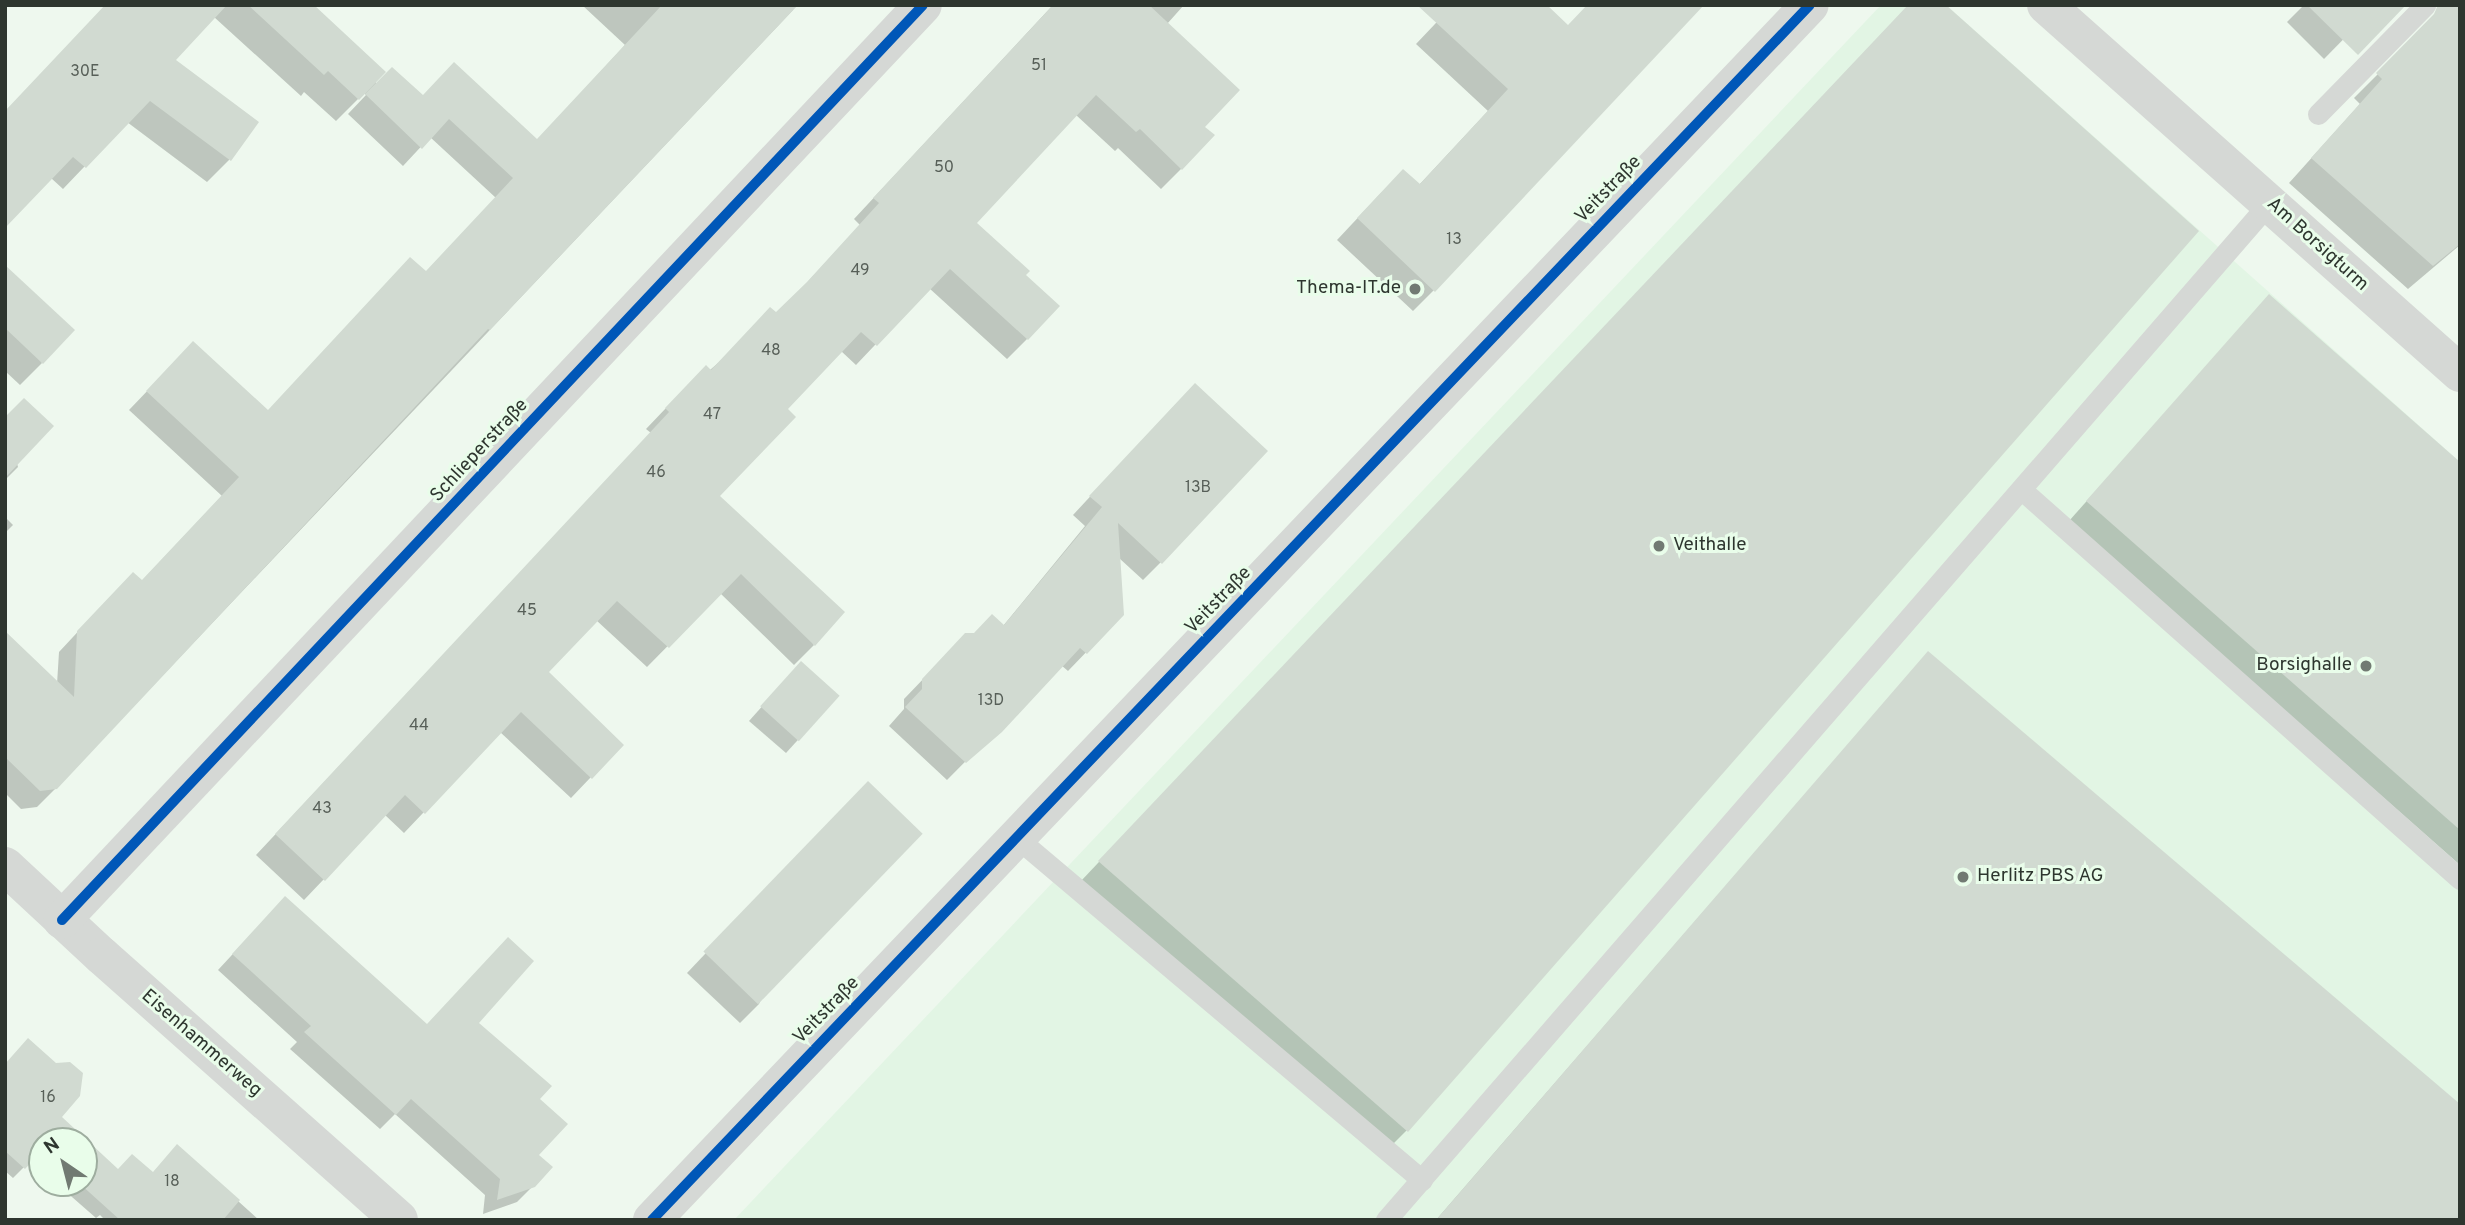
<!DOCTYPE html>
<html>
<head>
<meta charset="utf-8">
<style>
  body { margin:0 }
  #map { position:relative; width:2465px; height:1225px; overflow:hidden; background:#eef8ee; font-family:Overpass,sans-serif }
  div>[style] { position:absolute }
  .built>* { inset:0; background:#e2f5e4 }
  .shadow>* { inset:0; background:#0003 }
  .building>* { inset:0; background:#d1dad1; transform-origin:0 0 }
  .lane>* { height:21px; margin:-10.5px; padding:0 10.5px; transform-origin:10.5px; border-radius:10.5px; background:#d5d8d5 }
  .street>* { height:38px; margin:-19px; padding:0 19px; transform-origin:19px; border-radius:19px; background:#d5d8d5 }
  .secondary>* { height:38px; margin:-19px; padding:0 19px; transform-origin:19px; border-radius:19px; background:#d5d8d5 }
  .cycleway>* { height:10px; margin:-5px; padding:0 5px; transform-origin:5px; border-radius:5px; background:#0057b8 }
  .dots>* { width:19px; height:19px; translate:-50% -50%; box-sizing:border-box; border:4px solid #e9fdea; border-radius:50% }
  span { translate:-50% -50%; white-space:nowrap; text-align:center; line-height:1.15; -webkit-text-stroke:6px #e9fdea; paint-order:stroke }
  .number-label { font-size:16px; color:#575f58 }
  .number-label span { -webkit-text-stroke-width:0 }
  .street-label { font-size:19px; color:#2e362f }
  .poi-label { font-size:19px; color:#2e362f }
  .right { translate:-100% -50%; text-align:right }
  .left { translate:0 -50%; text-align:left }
  .frame { position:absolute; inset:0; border:7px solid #2e362f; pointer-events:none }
  .north { position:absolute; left:28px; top:1127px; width:70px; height:70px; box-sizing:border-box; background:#e9fdea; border:2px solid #9ead9f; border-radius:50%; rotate:325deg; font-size:19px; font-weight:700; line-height:28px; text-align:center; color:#2e362f }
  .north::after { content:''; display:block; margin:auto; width:24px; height:32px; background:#717a72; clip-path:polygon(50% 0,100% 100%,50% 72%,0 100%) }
</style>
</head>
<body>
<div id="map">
  <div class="built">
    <i style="clip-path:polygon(1881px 5px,1946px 5px,2460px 462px,2460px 1220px,734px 1220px)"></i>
  </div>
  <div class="shadow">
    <i style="clip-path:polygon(105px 5px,311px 5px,377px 84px,422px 97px,537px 141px,625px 45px,582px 5px,792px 5px,793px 10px,56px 788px,37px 807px,21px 809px,5px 793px,5px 633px,57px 684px,59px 652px,114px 593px,141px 582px,222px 496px,129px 410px,175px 362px,267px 412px,425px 273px,496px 198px,430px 137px,403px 166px,348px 114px,366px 95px,364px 93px,336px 121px,304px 92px,301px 96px,214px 17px,174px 60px,257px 122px,229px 160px,207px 182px,127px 122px,63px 189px,51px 178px)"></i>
    <i style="clip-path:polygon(1053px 5px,1184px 5px,1167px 24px,1203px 127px,1181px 169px,1161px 189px,1118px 148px,1115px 151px,1076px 115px,975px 223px,1024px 275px,1027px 339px,1007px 359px,929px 288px,856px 365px,841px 351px,786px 409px,718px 496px,814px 645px,794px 665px,720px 593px,647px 667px,596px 620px,546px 672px,591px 777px,571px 798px,500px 732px,404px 833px,385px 815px,304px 900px,256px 855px,651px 433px,646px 429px,666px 408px,792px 299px,860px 225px,854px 219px)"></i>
    <i style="clip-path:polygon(1453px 5px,1568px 27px,1434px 290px,1413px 311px,1337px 240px,1382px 192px,1419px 185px,1488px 111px,1416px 44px)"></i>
    <i style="clip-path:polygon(1909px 5px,1407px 1130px,1388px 1149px,1081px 881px)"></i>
    <i style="clip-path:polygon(2304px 5px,2377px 5px,2324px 59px,2287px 22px)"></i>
    <i style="clip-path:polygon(2460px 7px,2460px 245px,2408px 289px,2289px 183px,2360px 104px,2354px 98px,2391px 61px)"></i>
    <i style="clip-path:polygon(5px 267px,42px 363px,20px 385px,5px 371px)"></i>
    <i style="clip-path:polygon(2269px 296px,2460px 464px,2460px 865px,2069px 521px)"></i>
    <i style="clip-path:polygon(1177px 403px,1161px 562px,1143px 580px,1119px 558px,1123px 614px,1068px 671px,1061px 665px,947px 780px,889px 726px,904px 709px,904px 699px,951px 650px,1003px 626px,1085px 526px,1073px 515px)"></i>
    <i style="clip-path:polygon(5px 420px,18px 467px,5px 480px)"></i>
    <i style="clip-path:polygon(5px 517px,13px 525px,5px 533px)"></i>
    <i style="clip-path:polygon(1928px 653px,2460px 1220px,1436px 1220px)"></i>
    <i style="clip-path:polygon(789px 676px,838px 696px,786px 753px,749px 721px)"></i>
    <i style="clip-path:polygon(849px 802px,759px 1004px,740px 1023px,687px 973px)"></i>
    <i style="clip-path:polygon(270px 914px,427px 1026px,477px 1023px,538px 1099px,533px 1186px,517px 1202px,483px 1214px,485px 1195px,395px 1114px,380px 1129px,290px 1049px,297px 1042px,218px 970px)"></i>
    <i style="clip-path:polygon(5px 1065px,117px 1171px,152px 1174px,177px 1146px,259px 1220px,105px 1220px,100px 1215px,96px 1218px,56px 1183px,84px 1183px,84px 1141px,42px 1141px,42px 1170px,31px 1160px,13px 1178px,5px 1171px)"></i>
  </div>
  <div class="building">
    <i style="clip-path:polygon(105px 5px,227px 5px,176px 60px,259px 122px,231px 161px,150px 101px,86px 168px,73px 157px,5px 228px,5px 111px)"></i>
    <i style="clip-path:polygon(248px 5px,314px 5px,386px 72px,359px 100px,328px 71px,324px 75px)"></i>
    <i style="clip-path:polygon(662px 5px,798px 5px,490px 330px,488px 329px,57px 789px,40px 791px,5px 757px,5px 631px,74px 697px,77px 631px,133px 572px,142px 580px,239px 477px,146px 391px,193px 341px,268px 410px,410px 257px,426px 271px,513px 178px,449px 119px,422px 149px,365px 94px,392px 67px,423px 95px,454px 62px,537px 139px)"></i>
    <i style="clip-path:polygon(1053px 5px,1149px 5px,1240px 90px,1205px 127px,1215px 135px,1182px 170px,1140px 129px,1136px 132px,1096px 95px,977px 223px,1030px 271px,1026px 275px,1060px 306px,1028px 340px,950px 269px,877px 346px,861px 332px,788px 409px,796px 417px,720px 496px,845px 612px,815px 646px,741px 574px,669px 648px,617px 601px,549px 672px,624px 745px,592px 779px,521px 712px,425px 814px,405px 795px,325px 881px,275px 834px,669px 412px,665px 408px,686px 386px,706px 365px,711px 370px,770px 307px,776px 312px,807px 282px,879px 203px,873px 198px)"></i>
    <i style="clip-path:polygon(1417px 5px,1547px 5px,1568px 25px,1587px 5px,1704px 5px,1435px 292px,1357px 218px,1403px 169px,1420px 184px,1508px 89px)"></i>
    <i style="clip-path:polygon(1908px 5px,1946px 5px,2199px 231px,1408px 1132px,1098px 861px)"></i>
    <i style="clip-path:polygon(2307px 5px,2406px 5px,2358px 55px)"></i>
    <i style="clip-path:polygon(2438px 5px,2460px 5px,2460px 244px,2433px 266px,2311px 158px,2382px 79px,2376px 73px,2434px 14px)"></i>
    <i style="clip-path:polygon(5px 265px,75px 330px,43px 364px,5px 328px)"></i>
    <i style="clip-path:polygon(2269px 294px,2460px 462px,2460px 830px,2086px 501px)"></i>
    <i style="clip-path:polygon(1195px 383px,1268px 451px,1162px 564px,1118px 523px,1124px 615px,1087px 654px,1080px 648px,1002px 732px,966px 763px,905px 707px,922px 689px,922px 679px,965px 633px,974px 633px,992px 614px,1004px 625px,1102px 507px,1089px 496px)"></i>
    <i style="clip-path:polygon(24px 398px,54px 426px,5px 478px,5px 417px)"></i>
    <i style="clip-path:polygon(1928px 651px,2460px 1104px,2460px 1220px,1436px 1220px)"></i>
    <i style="left:801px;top:661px;width:52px;height:61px;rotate:42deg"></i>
    <i style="left:868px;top:781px;width:76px;height:237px;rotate:44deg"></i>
    <i style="clip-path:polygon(285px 896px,427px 1024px,508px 937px,534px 961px,479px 1023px,552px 1086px,540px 1099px,568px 1124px,539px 1155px,553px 1167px,535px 1187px,497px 1200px,500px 1179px,411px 1099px,396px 1115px,304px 1032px,311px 1026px,232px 954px)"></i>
    <i style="clip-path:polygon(28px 1038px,56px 1063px,70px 1062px,83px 1073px,80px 1096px,62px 1117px,118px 1169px,132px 1154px,153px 1172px,177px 1144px,240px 1200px,223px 1220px,120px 1220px,79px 1183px,84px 1183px,84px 1141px,42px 1141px,42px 1151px,25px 1169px,5px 1151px,5px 1064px)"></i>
  </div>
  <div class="lane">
    <i style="left:2318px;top:114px;width:153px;rotate:-45.5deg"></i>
    <i style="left:2022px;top:490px;width:586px;rotate:41.61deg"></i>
    <i style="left:1017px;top:838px;width:530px;rotate:40.18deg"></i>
    <i style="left:1386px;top:1220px;width:1347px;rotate:-49.03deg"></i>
  </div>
  <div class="street">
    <i style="left:2046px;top:5px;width:554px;rotate:41.63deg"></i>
    <i style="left:5px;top:866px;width:132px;rotate:42.9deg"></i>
    <i style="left:102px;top:956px;width:397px;rotate:41.6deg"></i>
    <i style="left:62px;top:920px;width:1256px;rotate:-46.74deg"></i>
  </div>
  <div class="secondary">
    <i style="left:652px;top:1220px;width:1678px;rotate:-46.38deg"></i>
  </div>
  <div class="cycleway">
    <i style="left:62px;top:920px;width:1256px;rotate:-46.74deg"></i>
    <i style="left:652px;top:1220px;width:1678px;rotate:-46.38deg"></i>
  </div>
  <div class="dots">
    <i style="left:1415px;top:289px;background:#717a72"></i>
    <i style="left:1659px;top:546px;background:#717a72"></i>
    <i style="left:2366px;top:666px;background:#717a72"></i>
    <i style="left:1963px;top:877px;background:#717a72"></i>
  </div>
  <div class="number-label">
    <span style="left:1039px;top:66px">51</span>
    <span style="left:85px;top:72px">30E</span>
    <span style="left:944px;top:168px">50</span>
    <span style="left:1454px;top:240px">13</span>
    <span style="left:860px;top:271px">49</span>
    <span style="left:771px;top:351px">48</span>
    <span style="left:712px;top:415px">47</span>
    <span style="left:656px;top:473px">46</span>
    <span style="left:1198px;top:488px">13B</span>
    <span style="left:527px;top:611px">45</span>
    <span style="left:991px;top:701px">13D</span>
    <span style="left:419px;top:726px">44</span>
    <span style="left:322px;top:809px">43</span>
    <span style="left:48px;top:1098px">16</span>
    <span style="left:172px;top:1182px">18</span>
  </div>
  <div class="street-label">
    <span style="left:1609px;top:190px;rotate:-46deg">Veitstraße</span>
    <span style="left:2317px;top:245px;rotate:42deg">Am Borsigturm</span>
    <span style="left:480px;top:451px;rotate:-47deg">Schlieperstraße</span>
    <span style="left:1219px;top:601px;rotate:-46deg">Veitstraße</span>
    <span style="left:827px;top:1011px;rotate:-46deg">Veitstraße</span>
    <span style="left:201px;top:1044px;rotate:41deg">Eisenhammerweg</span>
  </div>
  <div class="poi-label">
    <span class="right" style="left:1401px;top:289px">Thema-IT.de</span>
    <span class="left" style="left:1673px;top:546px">Veithalle</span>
    <span class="right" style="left:2352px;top:666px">Borsighalle</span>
    <span class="left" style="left:1977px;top:877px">Herlitz PBS AG</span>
  </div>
  <div class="frame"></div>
  <div class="north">N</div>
</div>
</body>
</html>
